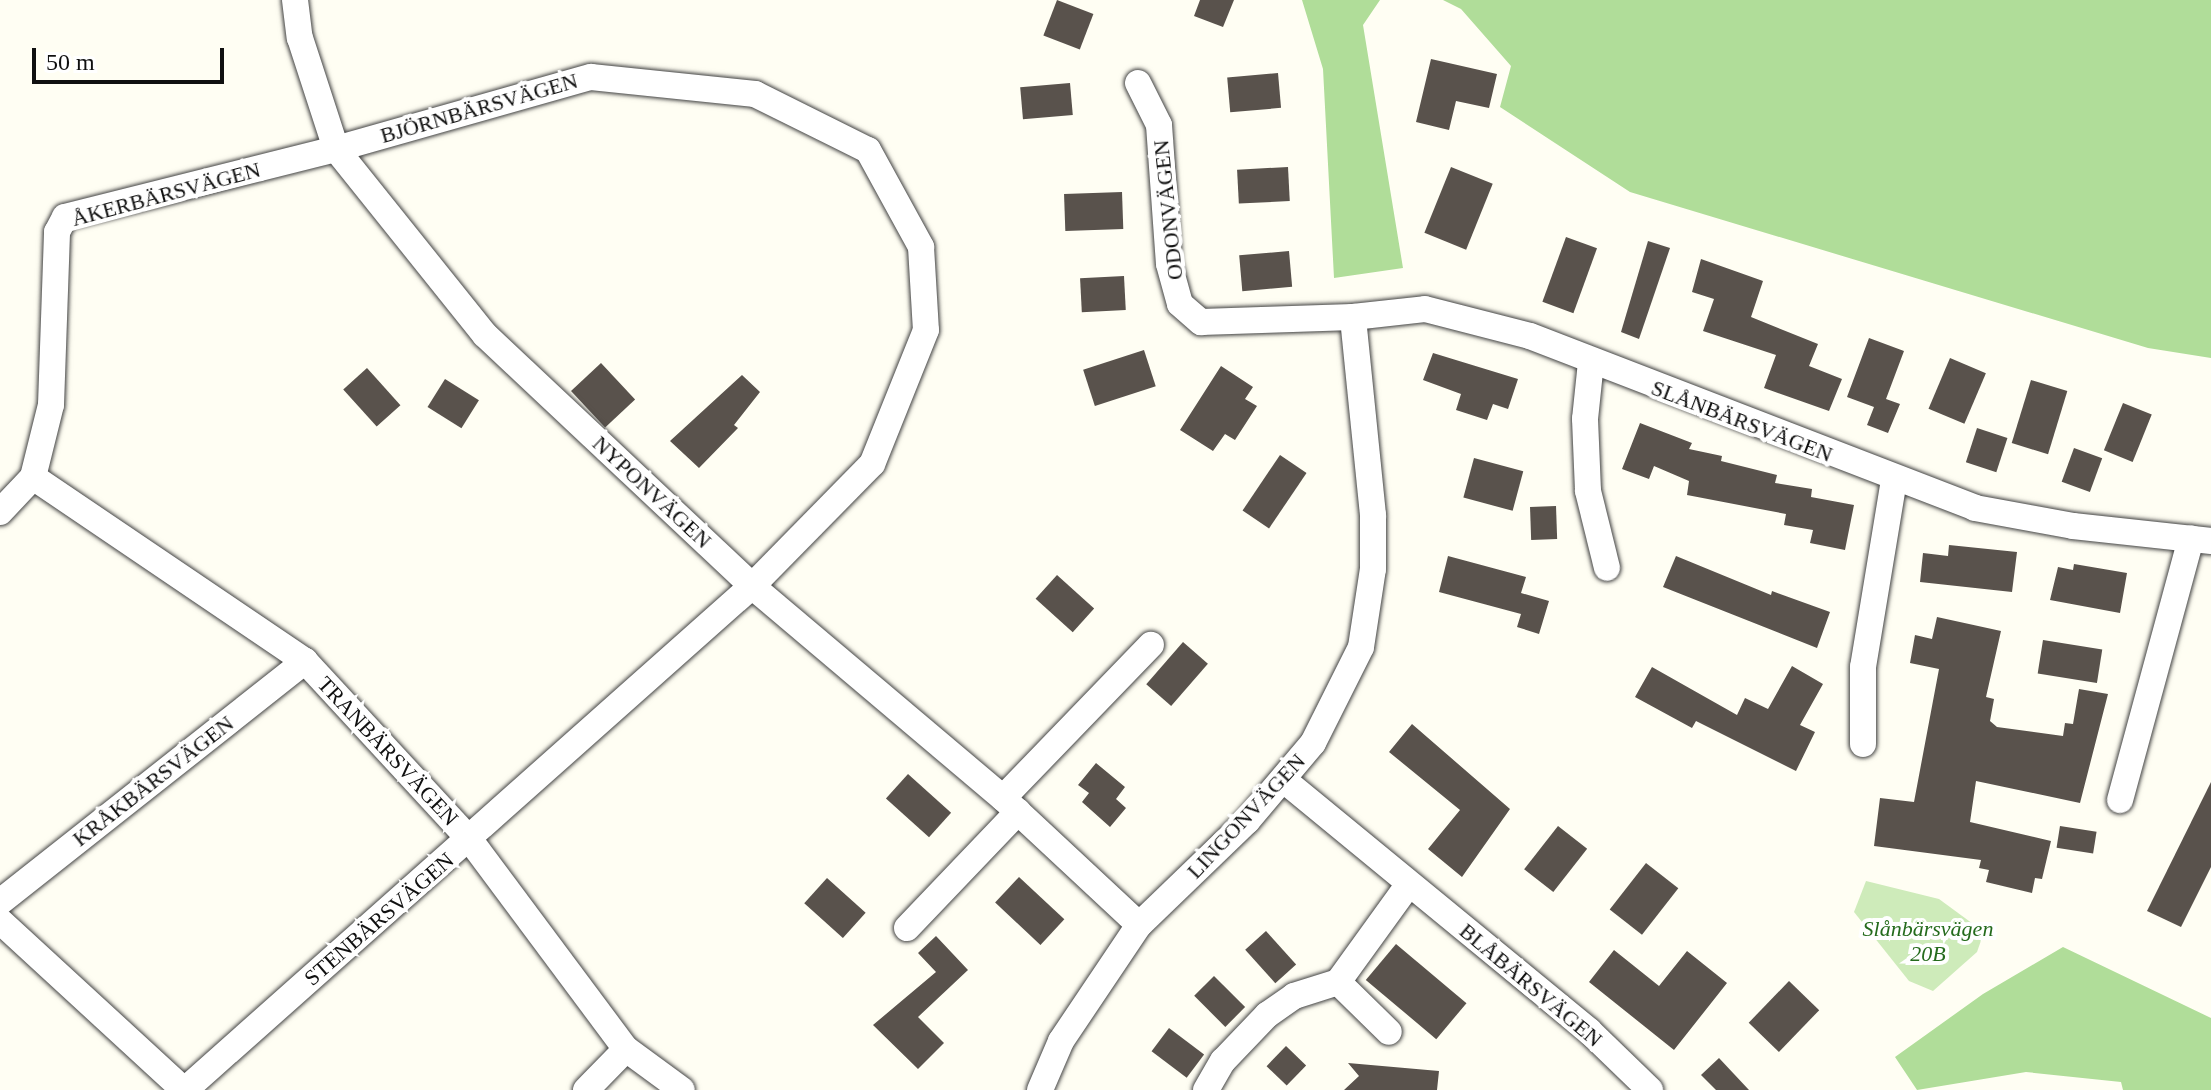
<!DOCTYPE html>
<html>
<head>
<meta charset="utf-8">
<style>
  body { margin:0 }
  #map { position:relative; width:2211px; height:1090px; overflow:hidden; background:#fffef3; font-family:Georgia,serif }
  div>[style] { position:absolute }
  .green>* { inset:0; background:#ceebba }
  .forest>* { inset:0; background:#b0dd99 }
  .building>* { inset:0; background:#59524c; transform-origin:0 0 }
  .roads { filter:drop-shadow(0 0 2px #434343) drop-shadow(0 0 2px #434343) }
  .minor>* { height:26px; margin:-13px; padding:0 13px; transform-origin:13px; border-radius:13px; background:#fff }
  span { translate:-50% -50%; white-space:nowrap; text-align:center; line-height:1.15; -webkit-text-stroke:8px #fff; paint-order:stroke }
  .street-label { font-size:22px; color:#101010 }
  .park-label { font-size:22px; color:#256b1d; font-style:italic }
  .scale { position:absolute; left:32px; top:48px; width:192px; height:36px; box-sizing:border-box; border:4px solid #101010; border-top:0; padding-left:10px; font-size:24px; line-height:28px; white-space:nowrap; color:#101010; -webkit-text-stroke:6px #fff; paint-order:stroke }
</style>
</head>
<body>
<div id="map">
  <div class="green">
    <i style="clip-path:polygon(1866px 881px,1939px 899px,1984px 932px,1977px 952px,1933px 991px,1909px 981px,1854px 912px)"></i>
  </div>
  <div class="forest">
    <i style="clip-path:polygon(1302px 0,1380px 0,1363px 25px,1403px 268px,1334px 278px,1323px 69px)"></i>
    <i style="clip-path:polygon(1443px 0,2211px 0,2211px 358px,2148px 348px,1630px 192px,1500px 107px,1511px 66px,1461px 9px)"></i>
    <i style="clip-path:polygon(2063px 947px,2211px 1018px,2211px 1090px,2123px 1090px,2121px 1082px,2026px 1072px,1917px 1090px,1895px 1057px,1983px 994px)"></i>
  </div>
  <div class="building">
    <i style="left:1057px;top:0;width:39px;height:38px;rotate:21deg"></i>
    <i style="clip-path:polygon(1200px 0,1234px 0,1223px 27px,1194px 16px)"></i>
    <i style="clip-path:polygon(1431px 59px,1497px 74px,1489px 108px,1456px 101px,1449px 130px,1416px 122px)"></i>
    <i style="left:1278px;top:73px;width:35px;height:51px;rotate:85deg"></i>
    <i style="left:1070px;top:83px;width:32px;height:50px;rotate:85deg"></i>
    <i style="left:1288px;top:167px;width:34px;height:51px;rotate:87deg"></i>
    <i style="left:1451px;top:167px;width:45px;height:71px;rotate:22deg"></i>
    <i style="left:1122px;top:192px;width:37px;height:58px;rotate:88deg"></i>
    <i style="left:1566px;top:237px;width:33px;height:69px;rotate:20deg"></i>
    <i style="clip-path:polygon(1648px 241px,1670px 248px,1639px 339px,1621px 332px)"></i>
    <i style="left:1289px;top:251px;width:36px;height:50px;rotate:85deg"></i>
    <i style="clip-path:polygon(1701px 259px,1763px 281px,1751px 317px,1818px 344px,1809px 366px,1842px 379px,1829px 411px,1764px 388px,1776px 355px,1703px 331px,1714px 299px,1692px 292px)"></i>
    <i style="left:1124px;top:276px;width:34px;height:44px;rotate:87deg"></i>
    <i style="clip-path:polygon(1869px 338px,1904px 351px,1886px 399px,1900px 404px,1888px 433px,1867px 425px,1874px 407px,1847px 397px)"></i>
    <i style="left:1144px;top:350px;width:38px;height:64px;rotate:72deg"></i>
    <i style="clip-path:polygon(1433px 353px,1518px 379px,1508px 409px,1493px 404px,1487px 420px,1456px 410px,1461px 394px,1423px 380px)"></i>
    <i style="left:1950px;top:358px;width:39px;height:55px;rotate:23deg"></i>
    <i style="left:601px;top:363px;width:50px;height:41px;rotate:47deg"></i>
    <i style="clip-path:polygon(1221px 366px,1253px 387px,1245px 399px,1257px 406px,1235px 440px,1225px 434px,1213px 451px,1180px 430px)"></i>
    <i style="left:367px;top:368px;width:50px;height:32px;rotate:48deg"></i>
    <i style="clip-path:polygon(742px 375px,760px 392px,734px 425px,738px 428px,699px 468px,670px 441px)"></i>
    <i style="left:445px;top:379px;width:40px;height:33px;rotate:32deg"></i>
    <i style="left:2031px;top:380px;width:38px;height:66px;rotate:17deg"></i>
    <i style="left:2123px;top:403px;width:31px;height:51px;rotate:22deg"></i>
    <i style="clip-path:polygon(1640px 423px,1692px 443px,1689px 449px,1722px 456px,1721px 461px,1777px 475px,1775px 483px,1812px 489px,1811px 497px,1854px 505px,1845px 550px,1810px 543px,1813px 530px,1784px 525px,1786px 514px,1687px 495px,1689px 481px,1654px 466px,1649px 479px,1622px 469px)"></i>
    <i style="left:1977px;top:428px;width:32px;height:36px;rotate:18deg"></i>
    <i style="left:2074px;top:448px;width:30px;height:36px;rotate:20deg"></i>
    <i style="left:1280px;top:455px;width:32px;height:67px;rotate:34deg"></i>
    <i style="left:1474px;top:458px;width:51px;height:41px;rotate:15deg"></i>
    <i style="left:1556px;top:506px;width:33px;height:26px;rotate:88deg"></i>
    <i style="clip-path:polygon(1949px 545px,2017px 552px,2012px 592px,1920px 582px,1923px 553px,1948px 556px)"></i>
    <i style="clip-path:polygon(1448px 556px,1526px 577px,1521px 593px,1549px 601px,1539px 634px,1517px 627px,1521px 614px,1439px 592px)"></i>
    <i style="clip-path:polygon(1676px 556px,1771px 595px,1772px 591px,1830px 612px,1817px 648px,1663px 587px)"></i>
    <i style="clip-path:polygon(2074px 564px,2127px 573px,2120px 613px,2050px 600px,2058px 567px,2073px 570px)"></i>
    <i style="left:1057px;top:575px;width:50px;height:32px;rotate:42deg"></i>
    <i style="clip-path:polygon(1937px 617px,2001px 631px,1986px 697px,1994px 699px,1990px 721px,1997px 727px,2063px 736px,2065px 723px,2073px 724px,2079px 689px,2108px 694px,2080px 803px,1976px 781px,1970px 822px,2051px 841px,2042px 879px,2035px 878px,2032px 893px,1986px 882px,1989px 870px,1979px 868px,1981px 860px,1874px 846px,1880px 798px,1914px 802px,1939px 669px,1910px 663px,1915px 635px,1932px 639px)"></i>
    <i style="left:2043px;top:640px;width:60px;height:34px;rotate:9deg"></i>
    <i style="left:1183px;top:642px;width:33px;height:56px;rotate:41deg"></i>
    <i style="clip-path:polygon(1792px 666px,1823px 684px,1800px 725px,1815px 732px,1796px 771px,1696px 721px,1692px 728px,1635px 697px,1652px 667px,1737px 715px,1745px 698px,1768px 709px)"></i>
    <i style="clip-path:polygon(1412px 724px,1510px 809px,1462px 877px,1428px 849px,1460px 810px,1389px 752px)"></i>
    <i style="clip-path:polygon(1096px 763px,1125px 787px,1116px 799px,1126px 808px,1110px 827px,1082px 802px,1089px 793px,1078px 785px)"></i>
    <i style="left:908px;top:774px;width:58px;height:33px;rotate:42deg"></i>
    <i style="clip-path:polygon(2211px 782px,2211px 867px,2181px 927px,2147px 911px)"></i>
    <i style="left:1558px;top:826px;width:37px;height:55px;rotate:38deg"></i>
    <i style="left:2060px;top:826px;width:37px;height:22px;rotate:9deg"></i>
    <i style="left:1646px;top:863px;width:41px;height:59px;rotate:38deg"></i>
    <i style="left:1019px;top:877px;width:62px;height:35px;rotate:43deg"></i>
    <i style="left:827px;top:878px;width:52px;height:34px;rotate:42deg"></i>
    <i style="left:1266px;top:931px;width:45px;height:28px;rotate:48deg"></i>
    <i style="clip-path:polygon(936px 936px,968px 970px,918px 1017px,944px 1043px,918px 1069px,873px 1025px,936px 972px,918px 953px)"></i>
    <i style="left:1396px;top:944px;width:92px;height:47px;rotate:40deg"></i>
    <i style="clip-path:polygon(1614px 950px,1659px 986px,1687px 951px,1727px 983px,1674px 1050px,1589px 982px)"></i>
    <i style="left:1214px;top:976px;width:44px;height:28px;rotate:45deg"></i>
    <i style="left:1789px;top:981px;width:42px;height:58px;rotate:44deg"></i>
    <i style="left:1169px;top:1028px;width:44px;height:29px;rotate:37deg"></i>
    <i style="left:1286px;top:1046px;width:28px;height:28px;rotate:44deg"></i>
    <i style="clip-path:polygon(1719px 1058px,1749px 1090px,1716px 1090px,1701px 1075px)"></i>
    <i style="clip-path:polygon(1348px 1063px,1439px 1071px,1437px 1090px,1344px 1090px,1359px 1076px)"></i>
  </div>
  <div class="roads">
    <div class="minor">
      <i style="left:295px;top:0;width:38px;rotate:83deg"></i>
      <i style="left:300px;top:38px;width:117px;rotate:72deg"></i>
      <i style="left:336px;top:149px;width:238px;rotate:51.3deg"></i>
      <i style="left:485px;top:335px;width:366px;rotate:43.2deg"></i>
      <i style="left:752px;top:586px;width:329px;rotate:40.2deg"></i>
      <i style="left:1003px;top:798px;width:186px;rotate:43deg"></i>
      <i style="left:1138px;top:83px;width:47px;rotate:63.4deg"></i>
      <i style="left:1159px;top:125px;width:139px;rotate:85.9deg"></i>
      <i style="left:1169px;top:264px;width:41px;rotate:74.6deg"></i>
      <i style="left:1180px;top:304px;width:28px;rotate:41deg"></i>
      <i style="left:1201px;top:322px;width:152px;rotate:-1.9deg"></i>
      <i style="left:1353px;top:317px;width:72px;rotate:-6.3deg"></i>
      <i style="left:1425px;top:309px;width:108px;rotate:14.4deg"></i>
      <i style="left:1530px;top:336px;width:477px;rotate:21.1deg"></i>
      <i style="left:1975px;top:508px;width:100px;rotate:10.4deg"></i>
      <i style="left:2073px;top:526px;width:139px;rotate:6.2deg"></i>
      <i style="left:1591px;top:362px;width:57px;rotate:96deg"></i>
      <i style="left:1585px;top:419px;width:72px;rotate:87.6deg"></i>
      <i style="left:1588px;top:491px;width:79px;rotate:76.1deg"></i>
      <i style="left:33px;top:477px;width:328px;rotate:34.1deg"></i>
      <i style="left:305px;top:661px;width:243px;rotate:47.3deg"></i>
      <i style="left:470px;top:840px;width:261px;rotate:53.3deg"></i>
      <i style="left:626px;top:1049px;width:69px;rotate:36.2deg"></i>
      <i style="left:0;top:512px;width:48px;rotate:-46.7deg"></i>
      <i style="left:33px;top:477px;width:74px;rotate:-76deg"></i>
      <i style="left:51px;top:405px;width:173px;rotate:-88deg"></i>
      <i style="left:57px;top:232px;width:17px;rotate:-62deg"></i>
      <i style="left:65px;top:217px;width:279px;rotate:-14.1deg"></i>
      <i style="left:336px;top:149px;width:265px;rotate:-15.8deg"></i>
      <i style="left:591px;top:77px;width:165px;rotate:5.9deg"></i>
      <i style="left:755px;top:94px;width:126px;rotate:26.4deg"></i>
      <i style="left:868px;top:150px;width:111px;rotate:61.3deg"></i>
      <i style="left:921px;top:247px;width:83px;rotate:86.6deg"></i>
      <i style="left:926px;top:330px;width:144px;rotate:111.9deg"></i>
      <i style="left:872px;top:464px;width:171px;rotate:134.5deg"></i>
      <i style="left:752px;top:586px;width:759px;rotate:138.37deg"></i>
      <i style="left:1863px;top:744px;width:77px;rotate:-90deg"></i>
      <i style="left:1863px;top:667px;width:190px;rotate:-80.6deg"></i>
      <i style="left:1285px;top:781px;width:394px;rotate:39.4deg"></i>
      <i style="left:1589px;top:1031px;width:85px;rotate:44deg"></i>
      <i style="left:1003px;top:798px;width:213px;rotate:-46deg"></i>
      <i style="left:2120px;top:800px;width:271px;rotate:-74.8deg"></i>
      <i style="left:0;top:902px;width:389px;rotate:-38.3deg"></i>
      <i style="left:0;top:921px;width:250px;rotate:42.6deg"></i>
      <i style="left:907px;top:928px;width:161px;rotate:-46.3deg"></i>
      <i style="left:1338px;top:982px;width:121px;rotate:-54.1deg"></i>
      <i style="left:586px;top:1090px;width:57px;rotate:-45.7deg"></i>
      <i style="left:1040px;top:1090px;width:53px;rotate:-66.8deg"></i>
      <i style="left:1061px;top:1041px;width:140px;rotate:-56.1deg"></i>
      <i style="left:1139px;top:925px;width:150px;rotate:-43.9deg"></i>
      <i style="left:1247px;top:821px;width:102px;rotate:-49.8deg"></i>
      <i style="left:1313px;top:743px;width:107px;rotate:-63.4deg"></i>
      <i style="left:1361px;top:647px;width:79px;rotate:-81.3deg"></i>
      <i style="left:1373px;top:569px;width:54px;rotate:-90deg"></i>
      <i style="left:1373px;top:515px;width:199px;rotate:-95.8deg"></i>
      <i style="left:1206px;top:1090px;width:34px;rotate:-60deg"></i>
      <i style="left:1223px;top:1061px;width:64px;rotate:-46.3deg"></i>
      <i style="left:1267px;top:1015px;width:33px;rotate:-35deg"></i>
      <i style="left:1294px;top:996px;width:46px;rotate:-17.7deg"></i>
      <i style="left:1338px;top:982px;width:71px;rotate:44.4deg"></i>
    </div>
  </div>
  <div class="street-label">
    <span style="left:479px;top:108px;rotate:-16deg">BJÖRNBÄRSVÄGEN</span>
    <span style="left:166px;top:194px;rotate:-15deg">ÅKERBÄRSVÄGEN</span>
    <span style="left:1168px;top:210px;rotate:-96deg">ODONVÄGEN</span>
    <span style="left:1742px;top:421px;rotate:21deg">SLÅNBÄRSVÄGEN</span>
    <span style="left:652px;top:492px;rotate:43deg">NYPONVÄGEN</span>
    <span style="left:388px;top:751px;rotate:47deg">TRANBÄRSVÄGEN</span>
    <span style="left:153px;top:781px;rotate:-38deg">KRÅKBÄRSVÄGEN</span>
    <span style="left:1246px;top:816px;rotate:-47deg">LINGONVÄGEN</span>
    <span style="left:379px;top:919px;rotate:-41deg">STENBÄRSVÄGEN</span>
    <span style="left:1531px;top:985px;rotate:40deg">BLÅBÄRSVÄGEN</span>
  </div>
  <div class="park-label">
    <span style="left:1928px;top:941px">Slånbärsvägen<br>20B</span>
  </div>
  <div class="scale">50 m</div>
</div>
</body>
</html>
